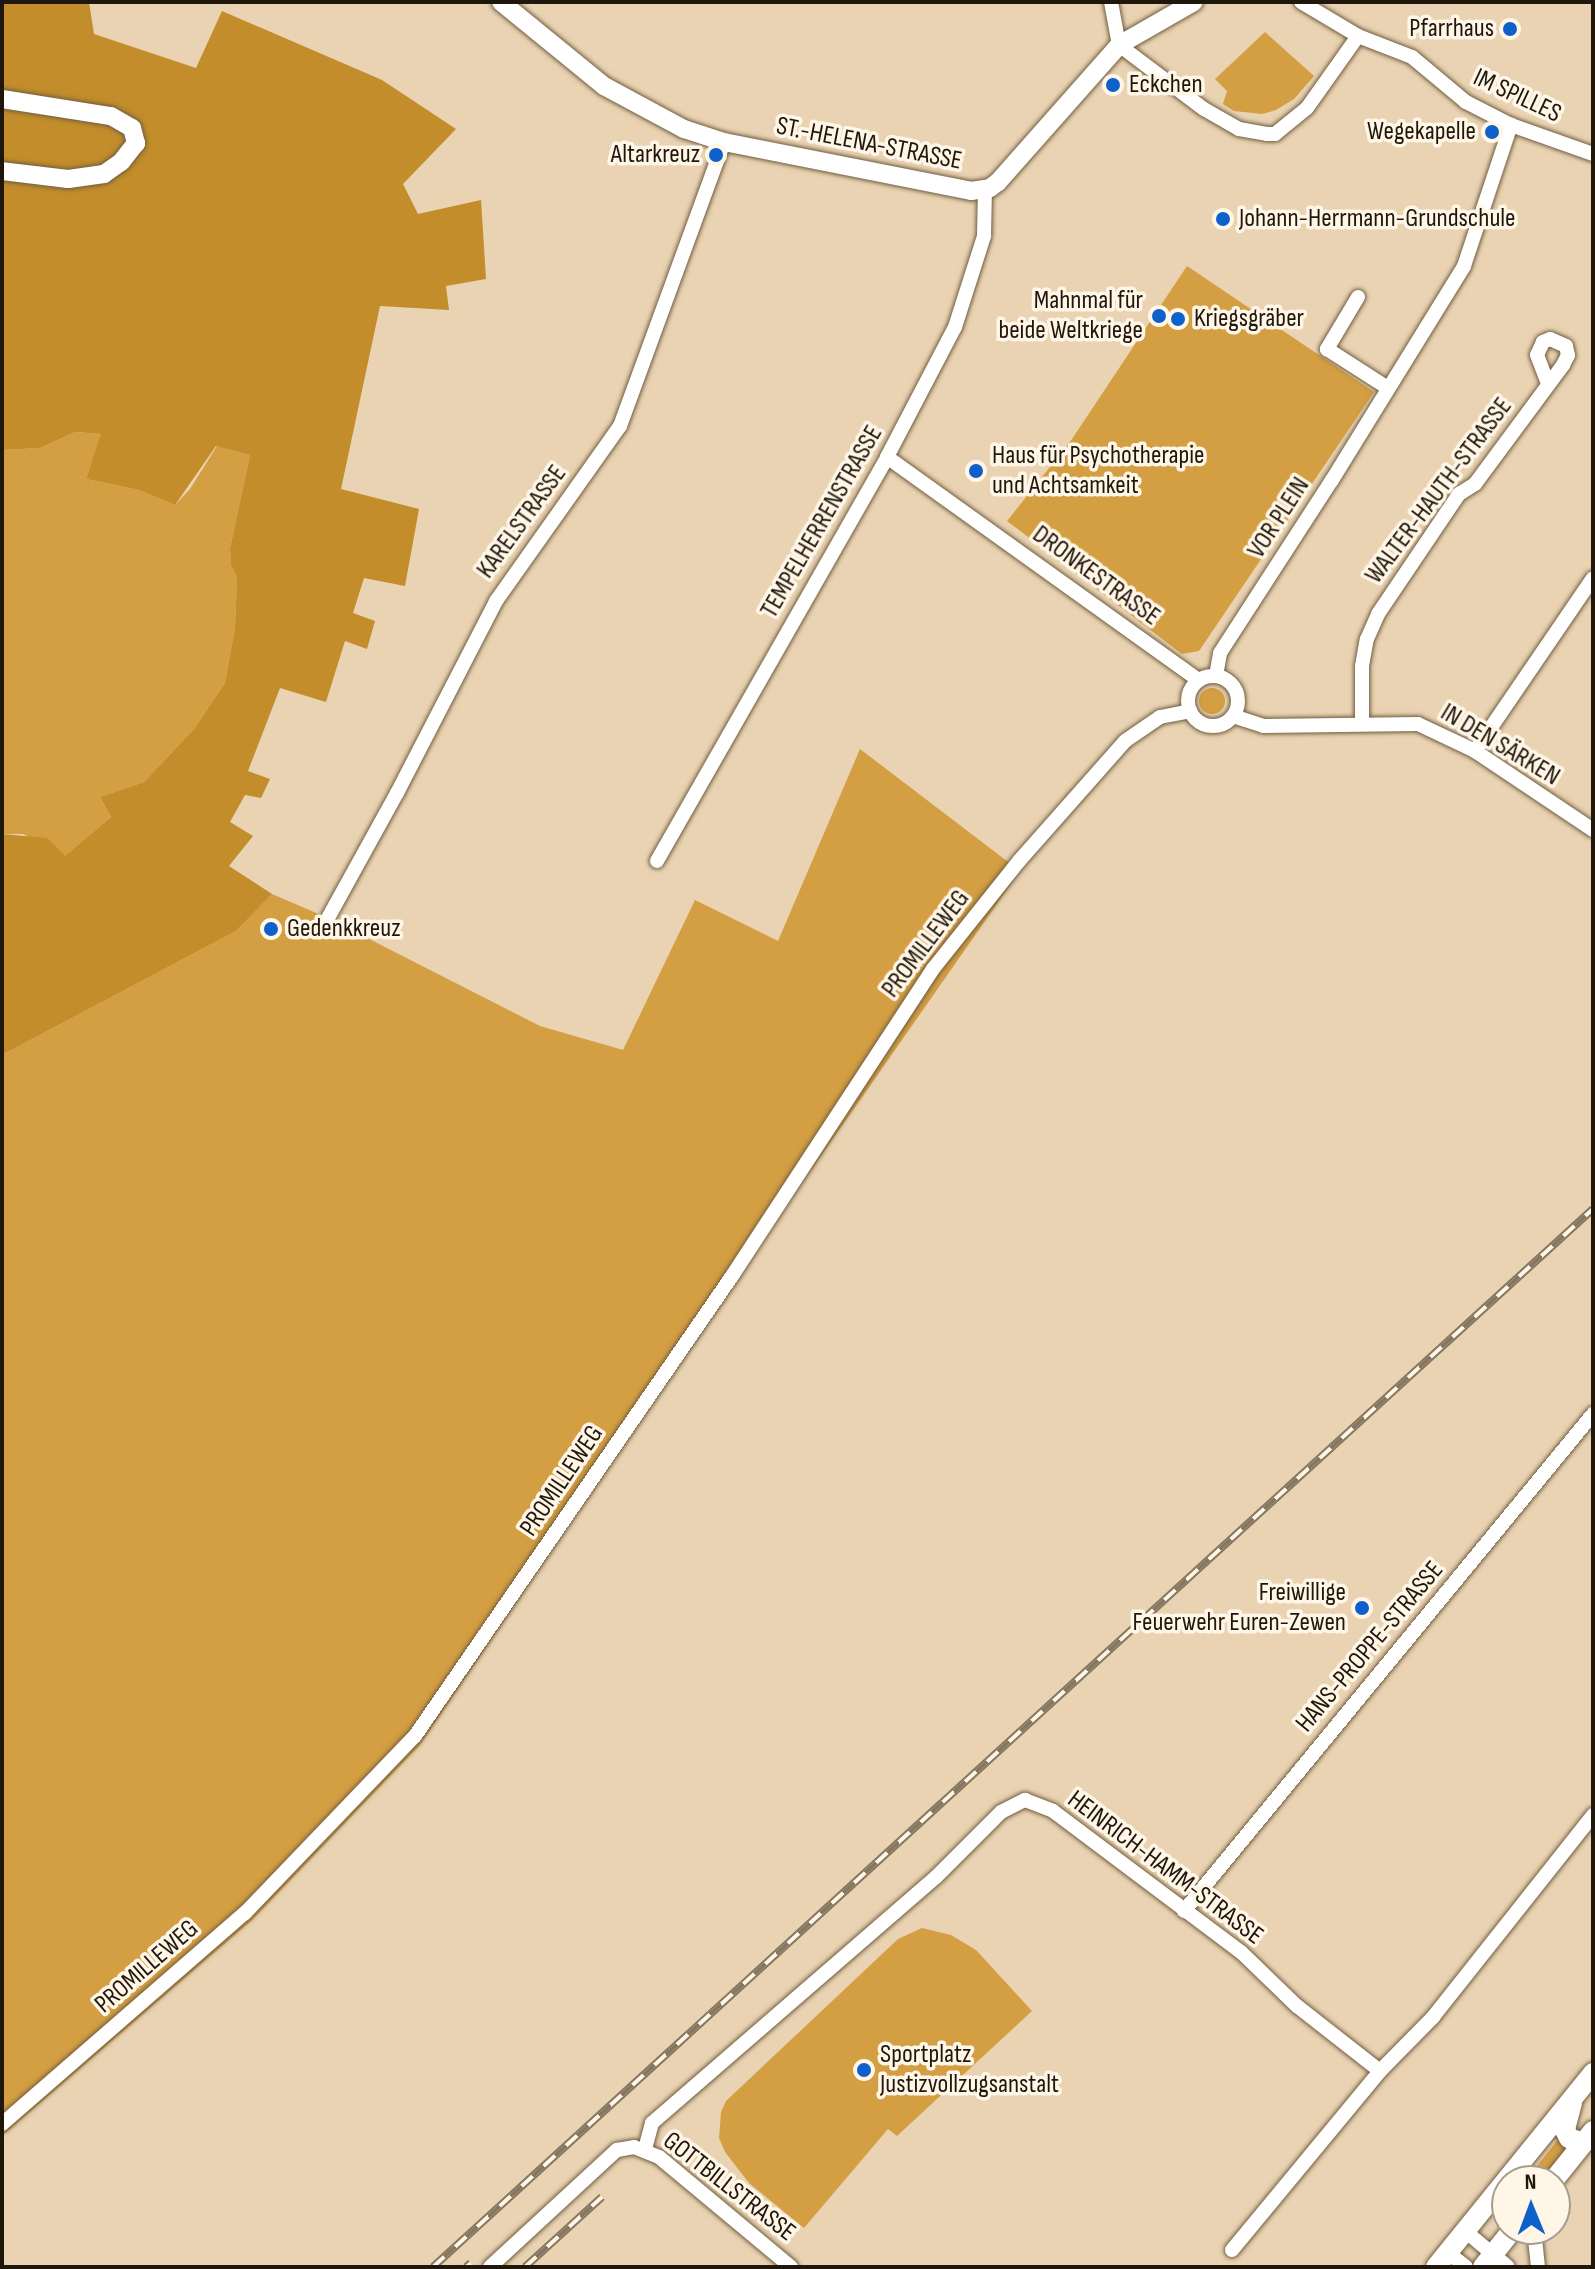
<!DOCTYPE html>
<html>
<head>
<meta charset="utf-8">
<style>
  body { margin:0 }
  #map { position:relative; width:1595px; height:2269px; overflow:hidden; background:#e9d3b2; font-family:"Sofia Sans Condensed",sans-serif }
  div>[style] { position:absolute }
  .green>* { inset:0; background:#d49e42 }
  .round { border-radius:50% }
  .forest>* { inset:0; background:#c28d2a }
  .roads { filter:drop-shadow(0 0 2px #715d40) drop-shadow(0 0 2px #715d40) }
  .street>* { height:14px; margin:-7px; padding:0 7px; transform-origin:7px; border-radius:7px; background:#fff }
  .street>.ring { margin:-7px; padding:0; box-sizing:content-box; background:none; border:14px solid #fff; border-radius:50% }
  .secondary>* { height:18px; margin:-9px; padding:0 9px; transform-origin:9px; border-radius:9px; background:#fff }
  .primary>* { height:20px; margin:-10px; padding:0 10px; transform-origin:10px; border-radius:10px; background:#fff }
  .rail>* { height:8px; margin-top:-4px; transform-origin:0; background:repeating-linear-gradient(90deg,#fff6e8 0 15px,#867760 0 30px); box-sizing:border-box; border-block:2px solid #867760 }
  .dots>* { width:22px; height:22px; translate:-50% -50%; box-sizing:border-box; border:4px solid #fff6e8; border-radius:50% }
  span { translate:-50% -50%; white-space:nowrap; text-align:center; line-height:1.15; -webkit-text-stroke:7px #fff6e8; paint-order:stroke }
  .poi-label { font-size:26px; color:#1f170b }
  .right { translate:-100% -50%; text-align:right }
  .left { translate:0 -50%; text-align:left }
  .street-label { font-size:26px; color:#1f170b }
  .frame { position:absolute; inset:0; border:4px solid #1f170b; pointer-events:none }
  .north { position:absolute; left:1491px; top:2165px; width:80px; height:80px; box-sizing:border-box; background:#fff6e8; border:2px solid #a59d90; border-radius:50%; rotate:359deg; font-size:22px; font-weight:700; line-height:32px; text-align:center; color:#1f170b }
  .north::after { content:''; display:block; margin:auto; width:28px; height:36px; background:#0e61ca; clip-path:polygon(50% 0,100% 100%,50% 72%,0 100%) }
</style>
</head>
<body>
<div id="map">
  <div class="green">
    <i style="clip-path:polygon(1265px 32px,1314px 76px,1294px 99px,1276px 110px,1262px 114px,1234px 111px,1223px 104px,1227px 91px,1215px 79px)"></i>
    <i style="clip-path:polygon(1187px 266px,1374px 392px,1199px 651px,1182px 654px,1007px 521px,1072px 439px)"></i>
    <i style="clip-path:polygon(75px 432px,102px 434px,86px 479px,139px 490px,175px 505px,190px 489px,217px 446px,250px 455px,230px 548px,231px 566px,237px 577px,235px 627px,225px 683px,194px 729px,144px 782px,100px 797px,111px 817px,65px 856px,23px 834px,2px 834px,2px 450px,40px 448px)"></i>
    <i class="round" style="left:1199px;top:688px;width:26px;height:26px"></i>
    <i style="clip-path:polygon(860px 749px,1020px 871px,737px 1276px,420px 1745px,252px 1920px,2px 2136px,2px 1055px,236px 931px,272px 894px,328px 918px,540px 1026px,623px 1050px,695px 900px,778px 941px)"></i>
    <i style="clip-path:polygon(922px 1928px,951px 1935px,976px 1950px,1032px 2011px,897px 2136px,888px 2129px,804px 2228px,749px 2183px,725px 2152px,719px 2138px,721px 2112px,726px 2101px,898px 1939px)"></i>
    <i style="clip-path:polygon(1560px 2137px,1567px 2150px,1542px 2181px,1525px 2181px)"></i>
  </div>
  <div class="forest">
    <i style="clip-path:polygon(2px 2px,89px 2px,94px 34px,196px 68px,222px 11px,382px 80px,456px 129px,403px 184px,418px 214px,481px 200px,486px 279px,446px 286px,449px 310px,380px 306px,341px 489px,419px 509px,405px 586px,364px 578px,353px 613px,375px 621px,367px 649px,345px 641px,326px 702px,280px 688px,248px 771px,270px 779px,261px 798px,245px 795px,230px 822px,253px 836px,229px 866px,272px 894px,236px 931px,2px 1055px,2px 834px,47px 838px,65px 856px,111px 817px,100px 797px,144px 782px,194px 729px,225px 683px,235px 627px,237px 577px,231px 566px,230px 548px,250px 455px,216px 446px,175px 505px,139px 490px,86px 479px,101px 434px,75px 432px,40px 448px,2px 450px)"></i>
  </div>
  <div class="roads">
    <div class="street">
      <i style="left:1111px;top:2px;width:44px;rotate:79.5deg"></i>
      <i style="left:1119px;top:45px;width:106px;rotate:37deg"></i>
      <i style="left:1204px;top:109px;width:40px;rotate:29.7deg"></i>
      <i style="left:1239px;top:129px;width:28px;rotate:10deg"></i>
      <i style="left:1267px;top:134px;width:8px"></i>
      <i style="left:1275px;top:134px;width:41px;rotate:-39.1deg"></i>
      <i style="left:1307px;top:108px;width:88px;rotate:-54.7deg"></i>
      <i style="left:1301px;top:2px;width:66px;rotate:30.8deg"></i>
      <i style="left:1358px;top:36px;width:58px;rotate:21.3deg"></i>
      <i style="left:1412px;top:57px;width:70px;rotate:39.8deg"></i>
      <i style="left:1466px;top:102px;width:51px;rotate:27.1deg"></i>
      <i style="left:1511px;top:125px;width:87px;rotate:19.5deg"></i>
      <i style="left:1358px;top:297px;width:61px;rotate:120.8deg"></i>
      <i style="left:1327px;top:349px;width:72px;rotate:32.6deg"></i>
      <i style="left:887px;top:457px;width:383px;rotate:35.6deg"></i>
      <i style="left:1216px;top:676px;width:23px;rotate:-80deg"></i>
      <i style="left:1220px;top:653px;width:206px;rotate:-57.1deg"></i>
      <i style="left:1332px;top:480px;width:251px;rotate:-58.3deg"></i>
      <i style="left:1464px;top:266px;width:149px;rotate:-71.6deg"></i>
      <i class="ring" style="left:1188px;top:676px;width:36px;height:36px"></i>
      <i style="left:1233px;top:716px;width:32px;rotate:18deg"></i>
      <i style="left:1263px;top:726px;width:155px;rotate:-0.7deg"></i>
      <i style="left:1418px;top:724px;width:63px;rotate:25.3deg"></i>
      <i style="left:1475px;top:751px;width:142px;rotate:33.8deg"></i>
      <i style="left:1362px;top:723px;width:57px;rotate:-90deg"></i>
      <i style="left:1362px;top:666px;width:27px;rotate:-80deg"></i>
      <i style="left:1367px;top:639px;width:27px;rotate:-66deg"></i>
      <i style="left:1378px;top:614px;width:145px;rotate:-56deg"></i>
      <i style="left:1459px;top:494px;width:19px;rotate:-32deg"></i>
      <i style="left:1475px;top:484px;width:148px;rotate:-53.5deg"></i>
      <i style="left:1563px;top:365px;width:11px;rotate:-63deg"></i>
      <i style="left:1568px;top:355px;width:9px;rotate:-103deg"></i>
      <i style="left:1566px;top:346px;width:17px;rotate:-156deg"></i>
      <i style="left:1550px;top:339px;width:8px;rotate:157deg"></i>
      <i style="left:1543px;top:342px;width:14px;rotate:115deg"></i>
      <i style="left:1537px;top:355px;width:30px;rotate:69deg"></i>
      <i style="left:1475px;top:751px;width:209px;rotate:-55.7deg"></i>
      <i style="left:657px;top:861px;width:465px;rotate:-60.3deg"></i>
      <i style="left:887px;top:457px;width:147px;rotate:-62.4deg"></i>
      <i style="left:955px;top:327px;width:96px;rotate:-72.3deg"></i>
      <i style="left:984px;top:236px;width:46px;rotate:-88.8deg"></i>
      <i style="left:328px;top:918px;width:143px;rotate:-61.1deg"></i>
      <i style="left:397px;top:793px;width:216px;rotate:-62.7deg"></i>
      <i style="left:496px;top:601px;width:214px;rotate:-54.7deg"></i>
      <i style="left:620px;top:426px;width:302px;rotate:-69.9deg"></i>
      <i style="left:1184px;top:1911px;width:644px;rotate:-50.55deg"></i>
      <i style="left:2px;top:2124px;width:322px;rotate:-41deg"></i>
      <i style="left:245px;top:1913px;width:245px;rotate:-46.2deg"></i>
      <i style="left:415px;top:1736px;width:559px;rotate:-55.43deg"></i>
      <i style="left:732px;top:1276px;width:367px;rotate:-56.8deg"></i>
      <i style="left:933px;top:969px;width:138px;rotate:-51.5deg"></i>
      <i style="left:1019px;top:861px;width:160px;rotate:-48.5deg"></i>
      <i style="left:1125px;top:741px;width:42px;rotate:-34.4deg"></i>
      <i style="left:1160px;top:717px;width:31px;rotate:-11deg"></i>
      <i style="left:645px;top:2149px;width:27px;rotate:-75deg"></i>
      <i style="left:652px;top:2123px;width:376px;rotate:-40.9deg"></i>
      <i style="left:936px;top:1877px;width:92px;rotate:-45deg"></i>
      <i style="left:1001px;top:1812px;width:27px;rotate:-27deg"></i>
      <i style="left:1025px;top:1800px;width:30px;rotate:21deg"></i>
      <i style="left:1053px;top:1811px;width:235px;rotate:36.9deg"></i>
      <i style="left:1241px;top:1952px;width:78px;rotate:44deg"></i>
      <i style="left:1297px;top:2006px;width:105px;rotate:38.1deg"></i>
      <i style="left:1534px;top:2229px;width:38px;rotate:84deg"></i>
      <i style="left:1464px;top:2230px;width:57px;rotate:40.1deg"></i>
      <i style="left:1232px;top:2250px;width:232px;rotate:-50.4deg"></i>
      <i style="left:1380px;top:2071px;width:76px;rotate:-45.5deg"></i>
      <i style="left:1433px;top:2017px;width:258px;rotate:-51.6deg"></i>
      <i style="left:1447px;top:2252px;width:24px;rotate:38deg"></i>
      <i style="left:490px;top:2267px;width:173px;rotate:-42.7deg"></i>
      <i style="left:617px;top:2150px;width:17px;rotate:-10deg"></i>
      <i style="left:634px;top:2147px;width:27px;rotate:22deg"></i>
      <i style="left:659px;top:2157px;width:172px;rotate:39.8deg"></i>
    </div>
    <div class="secondary">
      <i style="left:501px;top:2px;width:133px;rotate:39.2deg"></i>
      <i style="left:604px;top:86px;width:91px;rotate:28.3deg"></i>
      <i style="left:684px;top:129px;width:42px;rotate:18deg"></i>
      <i style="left:724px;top:142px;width:252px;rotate:11.2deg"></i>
      <i style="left:971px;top:191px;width:19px;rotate:-9deg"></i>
      <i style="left:990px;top:188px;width:10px;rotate:-37deg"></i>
      <i style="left:998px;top:182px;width:183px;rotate:-48.5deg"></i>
      <i style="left:1119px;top:45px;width:86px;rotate:-29.8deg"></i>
      <i style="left:2px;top:99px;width:110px;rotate:8.9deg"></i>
      <i style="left:111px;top:116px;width:24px;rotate:30deg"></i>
      <i style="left:132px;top:128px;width:16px;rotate:75deg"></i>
      <i style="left:136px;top:143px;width:24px;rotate:128deg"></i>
      <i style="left:121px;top:162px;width:21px;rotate:145deg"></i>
      <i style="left:104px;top:174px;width:36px;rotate:172deg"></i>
      <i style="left:68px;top:179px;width:66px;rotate:-173.1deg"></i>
    </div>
    <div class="primary">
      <i style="left:1572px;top:2103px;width:28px;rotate:105deg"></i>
      <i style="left:1565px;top:2130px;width:9px;rotate:63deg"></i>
      <i style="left:1569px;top:2138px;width:15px;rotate:20deg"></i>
      <i style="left:1553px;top:2181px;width:64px;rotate:-51.3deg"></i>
      <i style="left:1436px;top:2267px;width:250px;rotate:-51deg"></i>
      <i style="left:1483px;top:2267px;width:48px;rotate:-51.7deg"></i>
    </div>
  </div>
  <div class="rail">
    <i style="left:433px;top:2267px;width:1570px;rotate:-42.37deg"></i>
    <i style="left:466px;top:2267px;width:6px;rotate:-39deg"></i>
    <i style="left:525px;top:2267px;width:104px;rotate:-42.3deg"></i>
  </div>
  <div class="dots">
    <i style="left:1510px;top:29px;background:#0e61ca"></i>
    <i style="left:1113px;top:85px;background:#0e61ca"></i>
    <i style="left:1492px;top:132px;background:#0e61ca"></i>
    <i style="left:716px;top:155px;background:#0e61ca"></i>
    <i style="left:1223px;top:219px;background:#0e61ca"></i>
    <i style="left:1159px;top:316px;background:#0e61ca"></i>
    <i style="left:1178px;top:319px;background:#0e61ca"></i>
    <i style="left:976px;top:471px;background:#0e61ca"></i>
    <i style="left:271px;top:929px;background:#0e61ca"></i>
    <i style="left:1362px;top:1608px;background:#0e61ca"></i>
    <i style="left:864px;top:2070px;background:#0e61ca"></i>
  </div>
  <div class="poi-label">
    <span class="right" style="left:1494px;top:29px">Pfarrhaus</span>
    <span class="left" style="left:1129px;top:85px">Eckchen</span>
    <span class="right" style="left:1476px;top:132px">Wegekapelle</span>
    <span class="right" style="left:700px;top:155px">Altarkreuz</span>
    <span class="left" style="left:1239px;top:219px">Johann-Herrmann-Grundschule</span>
    <span class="right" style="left:1143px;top:316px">Mahnmal für<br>beide Weltkriege</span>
    <span class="left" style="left:1194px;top:319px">Kriegsgräber</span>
    <span class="left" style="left:992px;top:471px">Haus für Psychotherapie<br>und Achtsamkeit</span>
    <span class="left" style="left:287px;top:929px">Gedenkkreuz</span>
    <span class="right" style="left:1346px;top:1608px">Freiwillige<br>Feuerwehr Euren-Zewen</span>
    <span class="left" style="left:880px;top:2070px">Sportplatz<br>Justizvollzugsanstalt</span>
  </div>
  <div class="street-label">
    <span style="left:1517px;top:96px;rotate:25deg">IM SPILLES</span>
    <span style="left:869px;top:144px;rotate:11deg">ST.-HELENA-STRASSE</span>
    <span style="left:1439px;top:491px;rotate:-53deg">WALTER-HAUTH-STRASSE</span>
    <span style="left:1279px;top:518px;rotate:-57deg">VOR PLEIN</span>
    <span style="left:522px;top:522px;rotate:-54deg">KARELSTRASSE</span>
    <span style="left:822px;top:522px;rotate:-60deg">TEMPELHERRENSTRASSE</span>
    <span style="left:1096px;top:576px;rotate:36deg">DRONKESTRASSE</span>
    <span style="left:1500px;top:745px;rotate:31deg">IN DEN SÄRKEN</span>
    <span style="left:926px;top:944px;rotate:-53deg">PROMILLEWEG</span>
    <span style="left:562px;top:1481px;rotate:-56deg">PROMILLEWEG</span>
    <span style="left:1370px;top:1647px;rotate:-50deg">HANS-PROPPE-STRASSE</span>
    <span style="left:1165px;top:1868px;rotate:37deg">HEINRICH-HAMM-STRASSE</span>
    <span style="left:147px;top:1967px;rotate:-41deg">PROMILLEWEG</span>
    <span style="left:729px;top:2187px;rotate:38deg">GOTTBILLSTRASSE</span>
  </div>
  <div class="frame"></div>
  <div class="north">N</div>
</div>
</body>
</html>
